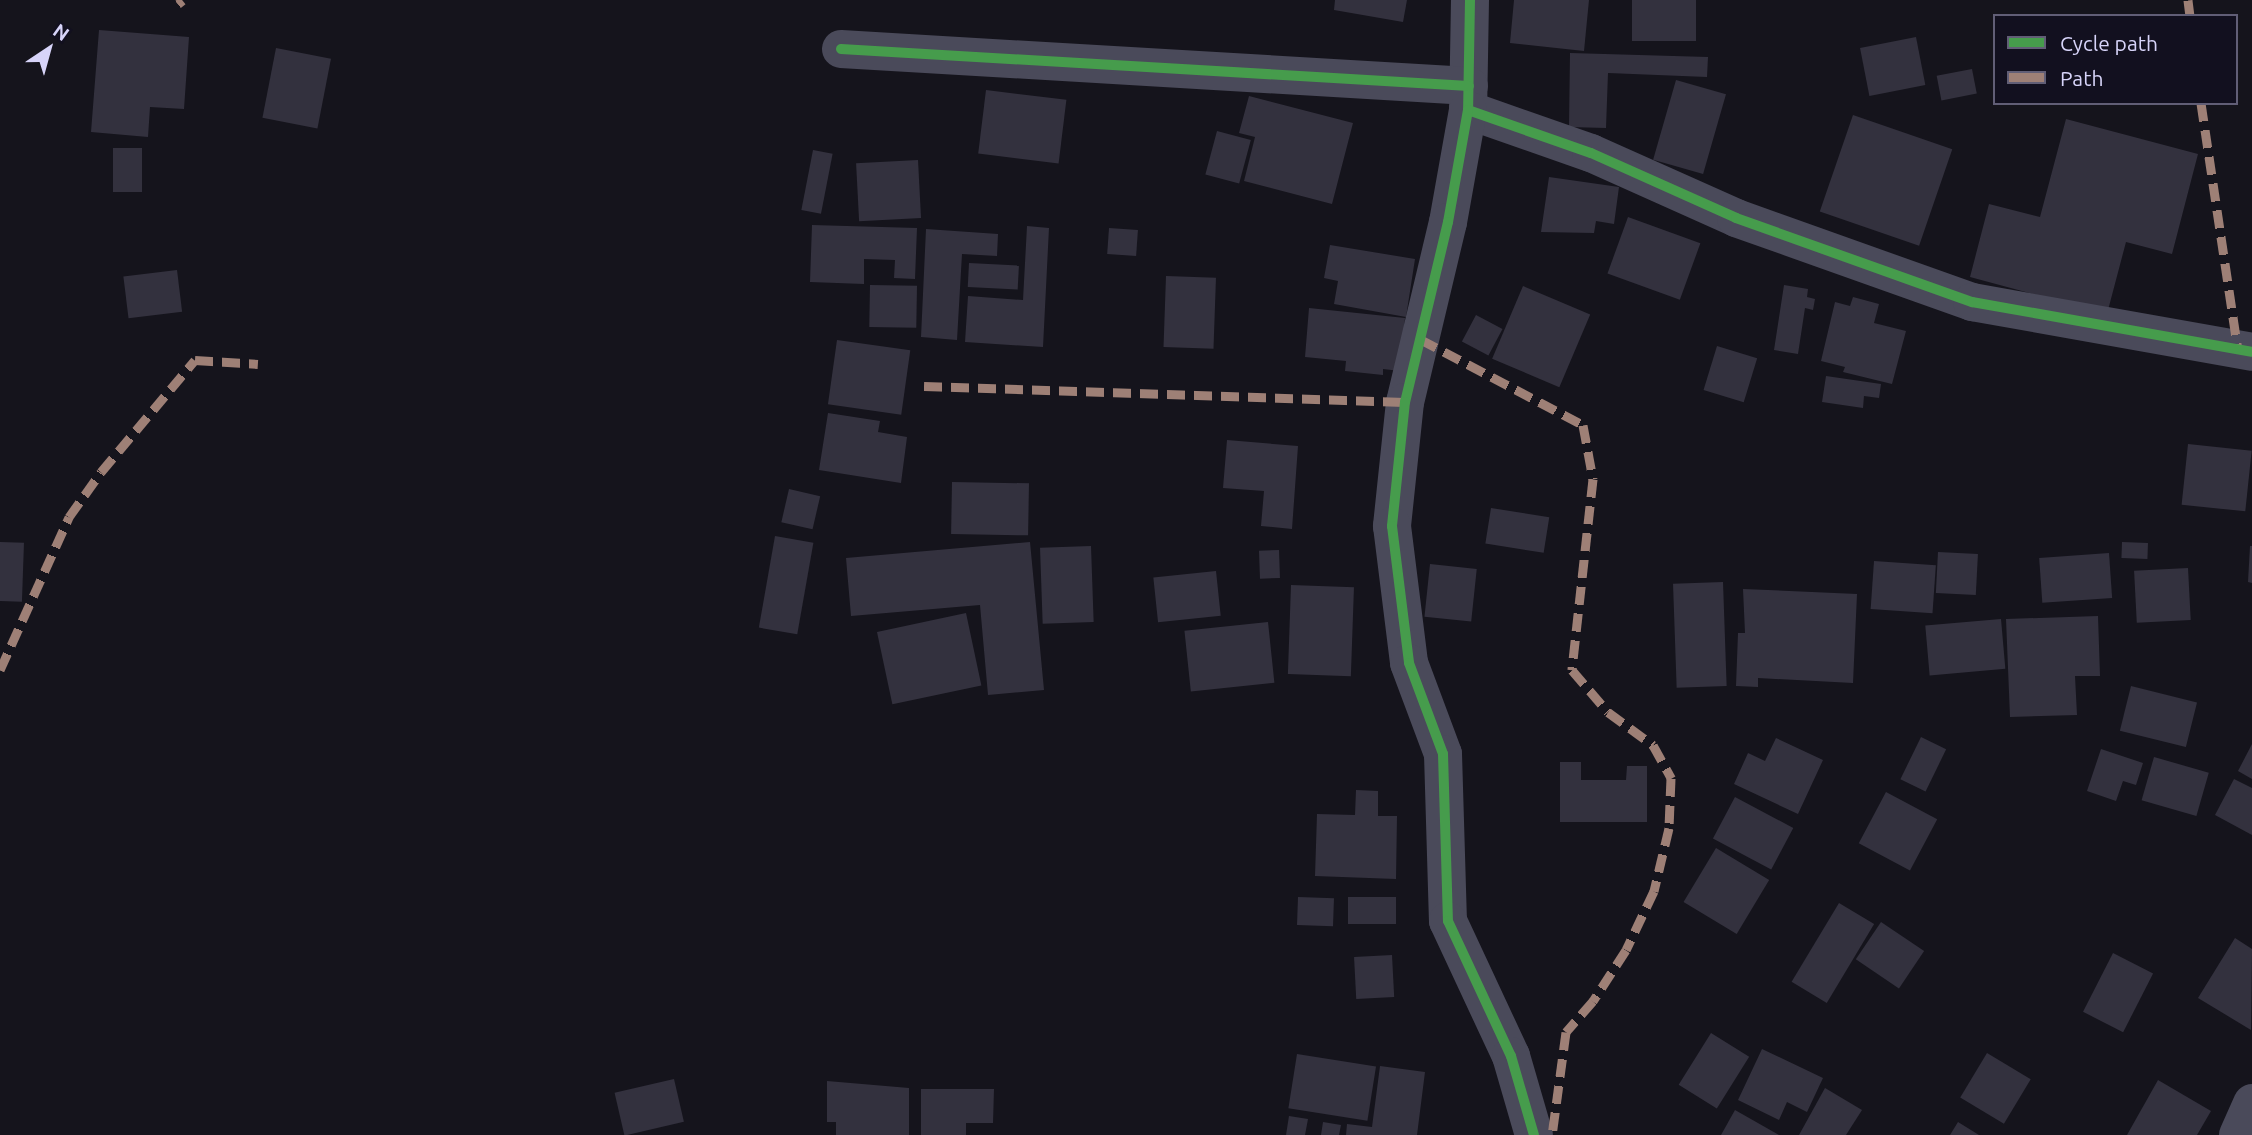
<!DOCTYPE html>
<html>
<head>
<meta charset="utf-8">
<style>
  body { margin:0 }
  #map { position:relative; width:2252px; height:1135px; overflow:hidden; background:#15141c; font-family:Ubuntu,sans-serif }
  div>[style] { position:absolute }
  .building>* { inset:0; background:#33313e; transform-origin:0 0 }
  .minor>* { height:38px; margin:-19px; padding:0 19px; transform-origin:19px; border-radius:19px; background:#4a4a5a }
  .quiet>* { height:9px; margin-top:-4.5px; transform-origin:0; background:repeating-linear-gradient(90deg,#9e8076 0 18px,transparent 0 27px) }
  .cycleway>* { height:10px; margin:-5px; padding:0 5px; transform-origin:5px; border-radius:5px; background:#469c4c }
  span { translate:-50% -50%; white-space:nowrap; text-align:center; line-height:1.15; -webkit-text-stroke:5px #12101f; paint-order:stroke }
  .legend { position:absolute; left:1993px; top:14px; width:245px; height:91px; box-sizing:border-box; background:#12101f; border:2px solid #615e76; margin:0; padding:9px 12px; list-style:none; font-size:21px; color:#d7d4f9 }
  .legend li { display:flex; align-items:center; gap:14px; height:35px }
  .legend b { width:35px; border:2px solid #615e76 }
  .north { position:absolute; left:14px; top:14px; width:70px; height:70px; -webkit-text-stroke:5px #12101f; paint-order:stroke; rotate:36deg; font-size:19px; font-weight:700; line-height:28px; text-align:center; color:#d7d4f9 }
  .north::after { content:''; display:block; margin:auto; width:24px; height:32px; background:#d7d4f9; clip-path:polygon(50% 0,100% 100%,50% 72%,0 100%) }
</style>
</head>
<body>
<div id="map">
  <div class="building">
    <i style="clip-path:polygon(1335px 0,1407px 0,1403px 22px,1334px 10px)"></i>
    <i style="clip-path:polygon(1514px 0,1589px 0,1584px 51px,1510px 43px)"></i>
    <i style="left:1632px;top:0;width:64px;height:41px"></i>
    <i style="clip-path:polygon(99px 30px,189px 37px,184px 109px,150px 107px,148px 137px,91px 132px)"></i>
    <i style="left:1916px;top:37px;width:49px;height:57px;rotate:79deg"></i>
    <i style="left:276px;top:48px;width:56px;height:71px;rotate:11deg"></i>
    <i style="clip-path:polygon(1570px 53px,1708px 57px,1707px 77px,1608px 73px,1606px 128px,1569px 127px)"></i>
    <i style="left:1972px;top:69px;width:25px;height:36px;rotate:79deg"></i>
    <i style="left:1676px;top:80px;width:52px;height:83px;rotate:16deg"></i>
    <i style="left:986px;top:90px;width:81px;height:64px;rotate:7deg"></i>
    <i style="clip-path:polygon(1249px 96px,1353px 123px,1332px 204px,1244px 181px,1255px 137px,1239px 133px)"></i>
    <i style="left:1853px;top:115px;width:105px;height:102px;rotate:19deg"></i>
    <i style="clip-path:polygon(2066px 119px,2198px 154px,2172px 254px,2126px 242px,2107px 314px,1970px 277px,1989px 204px,2040px 217px)"></i>
    <i style="left:1217px;top:131px;width:35px;height:45px;rotate:15deg"></i>
    <i style="left:113px;top:148px;width:29px;height:44px"></i>
    <i style="left:813px;top:150px;width:20px;height:61px;rotate:11deg"></i>
    <i style="left:918px;top:160px;width:58px;height:62px;rotate:87deg"></i>
    <i style="clip-path:polygon(1549px 177px,1619px 187px,1614px 224px,1596px 221px,1594px 233px,1541px 232px)"></i>
    <i style="left:1628px;top:217px;width:77px;height:60px;rotate:20deg"></i>
    <i style="clip-path:polygon(812px 225px,917px 228px,915px 279px,894px 278px,895px 260px,864px 259px,864px 284px,810px 282px)"></i>
    <i style="clip-path:polygon(1027px 226px,1049px 228px,1043px 347px,965px 342px,968px 296px,1023px 300px)"></i>
    <i style="left:1109px;top:228px;width:29px;height:26px;rotate:4deg"></i>
    <i style="clip-path:polygon(926px 229px,998px 234px,997px 256px,962px 254px,957px 340px,921px 337px)"></i>
    <i style="clip-path:polygon(1330px 245px,1415px 259px,1406px 317px,1334px 304px,1338px 281px,1324px 278px)"></i>
    <i style="left:969px;top:263px;width:50px;height:24px;rotate:3deg"></i>
    <i style="left:177px;top:270px;width:42px;height:54px;rotate:83deg"></i>
    <i style="left:1166px;top:276px;width:50px;height:71px;rotate:2deg"></i>
    <i style="left:870px;top:285px;width:47px;height:42px;rotate:1deg"></i>
    <i style="clip-path:polygon(1784px 285px,1808px 289px,1807px 297px,1815px 299px,1813px 310px,1805px 308px,1798px 354px,1774px 350px)"></i>
    <i style="left:1523px;top:286px;width:73px;height:79px;rotate:23deg"></i>
    <i style="clip-path:polygon(1853px 297px,1879px 304px,1874px 323px,1906px 331px,1892px 384px,1843px 372px,1845px 367px,1821px 361px,1835px 302px,1850px 306px)"></i>
    <i style="clip-path:polygon(1309px 308px,1405px 318px,1400px 371px,1383px 369px,1383px 375px,1345px 371px,1346px 361px,1305px 357px)"></i>
    <i style="left:1476px;top:315px;width:30px;height:30px;rotate:28deg"></i>
    <i style="left:837px;top:340px;width:74px;height:65px;rotate:8deg"></i>
    <i style="left:1717px;top:346px;width:42px;height:46px;rotate:17deg"></i>
    <i style="clip-path:polygon(1826px 376px,1881px 384px,1879px 398px,1864px 396px,1863px 408px,1822px 402px)"></i>
    <i style="clip-path:polygon(828px 413px,880px 421px,878px 432px,907px 437px,901px 483px,819px 470px)"></i>
    <i style="clip-path:polygon(1227px 440px,1298px 446px,1292px 529px,1261px 526px,1264px 491px,1223px 488px)"></i>
    <i style="left:2188px;top:444px;width:64px;height:61px;rotate:6deg"></i>
    <i style="left:952px;top:482px;width:77px;height:52px;rotate:1deg"></i>
    <i style="left:789px;top:489px;width:32px;height:34px;rotate:13deg"></i>
    <i style="left:1491px;top:508px;width:59px;height:36px;rotate:9deg"></i>
    <i style="left:775px;top:536px;width:39px;height:93px;rotate:10deg"></i>
    <i style="left:0;top:542px;width:24px;height:59px;rotate:2deg"></i>
    <i style="clip-path:polygon(1030px 542px,1044px 690px,988px 695px,980px 605px,851px 616px,846px 558px)"></i>
    <i style="left:2122px;top:542px;width:26px;height:16px;rotate:2deg"></i>
    <i style="left:1091px;top:546px;width:76px;height:51px;rotate:88deg"></i>
    <i style="clip-path:polygon(2250px 546px,2252px 546px,2252px 583px,2248px 582px)"></i>
    <i style="left:1279px;top:550px;width:28px;height:20px;rotate:88deg"></i>
    <i style="left:1938px;top:552px;width:40px;height:41px;rotate:3deg"></i>
    <i style="left:2109px;top:553px;width:45px;height:70px;rotate:86deg"></i>
    <i style="left:1874px;top:561px;width:62px;height:48px;rotate:4deg"></i>
    <i style="left:1430px;top:564px;width:47px;height:53px;rotate:6deg"></i>
    <i style="left:2188px;top:568px;width:52px;height:54px;rotate:87deg"></i>
    <i style="left:1216px;top:571px;width:45px;height:63px;rotate:84deg"></i>
    <i style="left:1723px;top:582px;width:104px;height:50px;rotate:88deg"></i>
    <i style="left:1291px;top:585px;width:63px;height:89px;rotate:2deg"></i>
    <i style="clip-path:polygon(1743px 589px,1857px 594px,1853px 683px,1758px 678px,1758px 687px,1736px 686px,1738px 633px,1745px 633px)"></i>
    <i style="left:966px;top:613px;width:74px;height:91px;rotate:78deg"></i>
    <i style="clip-path:polygon(2098px 616px,2100px 676px,2075px 676px,2077px 715px,2010px 717px,2006px 619px)"></i>
    <i style="left:2001px;top:619px;width:50px;height:76px;rotate:85deg"></i>
    <i style="left:1268px;top:622px;width:61px;height:84px;rotate:84deg"></i>
    <i style="left:2131px;top:686px;width:68px;height:46px;rotate:14deg"></i>
    <i style="left:1921px;top:737px;width:28px;height:47px;rotate:26deg"></i>
    <i style="clip-path:polygon(1776px 738px,1823px 760px,1798px 814px,1734px 784px,1748px 753px,1765px 761px)"></i>
    <i style="clip-path:polygon(2252px 744px,2252px 779px,2238px 771px)"></i>
    <i style="clip-path:polygon(2101px 749px,2143px 763px,2136px 785px,2123px 781px,2116px 801px,2087px 791px)"></i>
    <i style="left:2154px;top:757px;width:57px;height:45px;rotate:16deg"></i>
    <i style="clip-path:polygon(1560px 762px,1581px 762px,1581px 780px,1626px 780px,1627px 766px,1647px 766px,1647px 822px,1560px 822px)"></i>
    <i style="clip-path:polygon(2234px 779px,2252px 788px,2252px 835px,2215px 815px)"></i>
    <i style="clip-path:polygon(1356px 790px,1378px 791px,1378px 816px,1397px 816px,1396px 879px,1315px 876px,1317px 814px,1355px 815px)"></i>
    <i style="left:1886px;top:792px;width:58px;height:58px;rotate:28deg"></i>
    <i style="left:1735px;top:797px;width:66px;height:47px;rotate:28deg"></i>
    <i style="left:1716px;top:848px;width:62px;height:63px;rotate:31deg"></i>
    <i style="left:1298px;top:897px;width:36px;height:28px;rotate:2deg"></i>
    <i style="left:1396px;top:897px;width:27px;height:48px;rotate:90deg"></i>
    <i style="left:1839px;top:903px;width:41px;height:92px;rotate:31deg"></i>
    <i style="left:1881px;top:922px;width:52px;height:45px;rotate:34deg"></i>
    <i style="clip-path:polygon(2235px 938px,2252px 949px,2251px 1030px,2198px 998px)"></i>
    <i style="left:2113px;top:953px;width:45px;height:66px;rotate:27deg"></i>
    <i style="left:1392px;top:955px;width:42px;height:38px;rotate:87deg"></i>
    <i style="left:1711px;top:1033px;width:45px;height:61px;rotate:32deg"></i>
    <i style="clip-path:polygon(1762px 1049px,1823px 1078px,1807px 1112px,1787px 1102px,1779px 1120px,1738px 1100px)"></i>
    <i style="left:1987px;top:1053px;width:51px;height:52px;rotate:31deg"></i>
    <i style="left:1297px;top:1054px;width:80px;height:55px;rotate:9deg"></i>
    <i style="clip-path:polygon(1380px 1066px,1425px 1072px,1417px 1135px,1346px 1135px,1347px 1124px,1372px 1127px)"></i>
    <i style="left:674px;top:1079px;width:44px;height:61px;rotate:77deg"></i>
    <i style="clip-path:polygon(2158px 1080px,2211px 1111px,2197px 1135px,2127px 1135px)"></i>
    <i style="clip-path:polygon(827px 1081px,909px 1088px,909px 1135px,836px 1135px,836px 1122px,827px 1122px)"></i>
    <i style="clip-path:polygon(1825px 1088px,1862px 1110px,1846px 1135px,1799px 1135px)"></i>
    <i style="clip-path:polygon(921px 1089px,994px 1089px,993px 1123px,966px 1123px,966px 1135px,921px 1135px)"></i>
    <i style="clip-path:polygon(1735px 1110px,1779px 1135px,1721px 1135px)"></i>
    <i style="clip-path:polygon(1289px 1116px,1308px 1119px,1305px 1135px,1286px 1135px)"></i>
    <i style="clip-path:polygon(1323px 1122px,1341px 1125px,1339px 1135px,1321px 1135px)"></i>
    <i style="clip-path:polygon(1958px 1122px,1979px 1135px,1950px 1135px)"></i>
  </div>
  <div class="minor">
    <i style="left:1470px;top:0;width:110px;rotate:91deg"></i>
    <i style="left:1468px;top:110px;width:130px;rotate:19.3deg"></i>
    <i style="left:1591px;top:153px;width:159px;rotate:24.1deg"></i>
    <i style="left:1736px;top:218px;width:251px;rotate:19.6deg"></i>
    <i style="left:1972px;top:302px;width:284px;rotate:10.1deg"></i>
    <i style="left:841px;top:49px;width:629px;rotate:3.37deg"></i>
    <i style="left:1468px;top:110px;width:114px;rotate:100.1deg"></i>
    <i style="left:1448px;top:222px;width:185px;rotate:103.4deg"></i>
    <i style="left:1405px;top:402px;width:125px;rotate:96deg"></i>
    <i style="left:1392px;top:526px;width:138px;rotate:82.9deg"></i>
    <i style="left:1409px;top:663px;width:97px;rotate:69.5deg"></i>
    <i style="left:1443px;top:754px;width:167px;rotate:88.3deg"></i>
    <i style="left:1448px;top:921px;width:149px;rotate:65deg"></i>
    <i style="left:1511px;top:1056px;width:82px;rotate:73.8deg"></i>
    <i style="left:2238px;top:1135px;width:35px;rotate:-66deg"></i>
  </div>
  <div class="quiet">
    <i style="left:2188px;top:0;width:16px;rotate:83deg"></i>
    <i style="left:178px;top:4px;width:6px;rotate:-39deg"></i>
    <i style="left:2201px;top:103px;width:250px;rotate:81.5deg"></i>
    <i style="left:1420px;top:339px;width:184px;rotate:27.8deg"></i>
    <i style="left:1583px;top:425px;width:55px;rotate:79.5deg"></i>
    <i style="left:1593px;top:479px;width:192px;rotate:96.3deg"></i>
    <i style="left:1572px;top:670px;width:55px;rotate:49.4deg"></i>
    <i style="left:1608px;top:712px;width:56px;rotate:36.3deg"></i>
    <i style="left:1653px;top:745px;width:38px;rotate:61deg"></i>
    <i style="left:1671px;top:778px;width:50px;rotate:92.3deg"></i>
    <i style="left:1669px;top:828px;width:65px;rotate:103.4deg"></i>
    <i style="left:1654px;top:891px;width:65px;rotate:115.4deg"></i>
    <i style="left:1626px;top:950px;width:61px;rotate:122.9deg"></i>
    <i style="left:1593px;top:1001px;width:41px;rotate:131.1deg"></i>
    <i style="left:1566px;top:1032px;width:104px;rotate:97.7deg"></i>
    <i style="left:924px;top:386px;width:481px;rotate:1.9deg"></i>
    <i style="left:0;top:670px;width:168px;rotate:-65.7deg"></i>
    <i style="left:69px;top:517px;width:55px;rotate:-54.6deg"></i>
    <i style="left:101px;top:472px;width:146px;rotate:-50deg"></i>
    <i style="left:195px;top:360px;width:63px;rotate:3.6deg"></i>
  </div>
  <div class="cycleway">
    <i style="left:1470px;top:0;width:110px;rotate:91deg"></i>
    <i style="left:1468px;top:110px;width:130px;rotate:19.3deg"></i>
    <i style="left:1591px;top:153px;width:159px;rotate:24.1deg"></i>
    <i style="left:1736px;top:218px;width:251px;rotate:19.6deg"></i>
    <i style="left:1972px;top:302px;width:284px;rotate:10.1deg"></i>
    <i style="left:841px;top:49px;width:629px;rotate:3.37deg"></i>
    <i style="left:1468px;top:110px;width:114px;rotate:100.1deg"></i>
    <i style="left:1448px;top:222px;width:185px;rotate:103.4deg"></i>
    <i style="left:1405px;top:402px;width:125px;rotate:96deg"></i>
    <i style="left:1392px;top:526px;width:138px;rotate:82.9deg"></i>
    <i style="left:1409px;top:663px;width:97px;rotate:69.5deg"></i>
    <i style="left:1443px;top:754px;width:167px;rotate:88.3deg"></i>
    <i style="left:1448px;top:921px;width:149px;rotate:65deg"></i>
    <i style="left:1511px;top:1056px;width:82px;rotate:73.8deg"></i>
  </div>
  <ul class="legend">
  <li><b style="height:9px;background:#469c4c"></b>Cycle path</li>
  <li><b style="height:9px;background:#9e8076"></b>Path</li>
  </ul>
  <div class="north">N</div>
</div>
</body>
</html>
